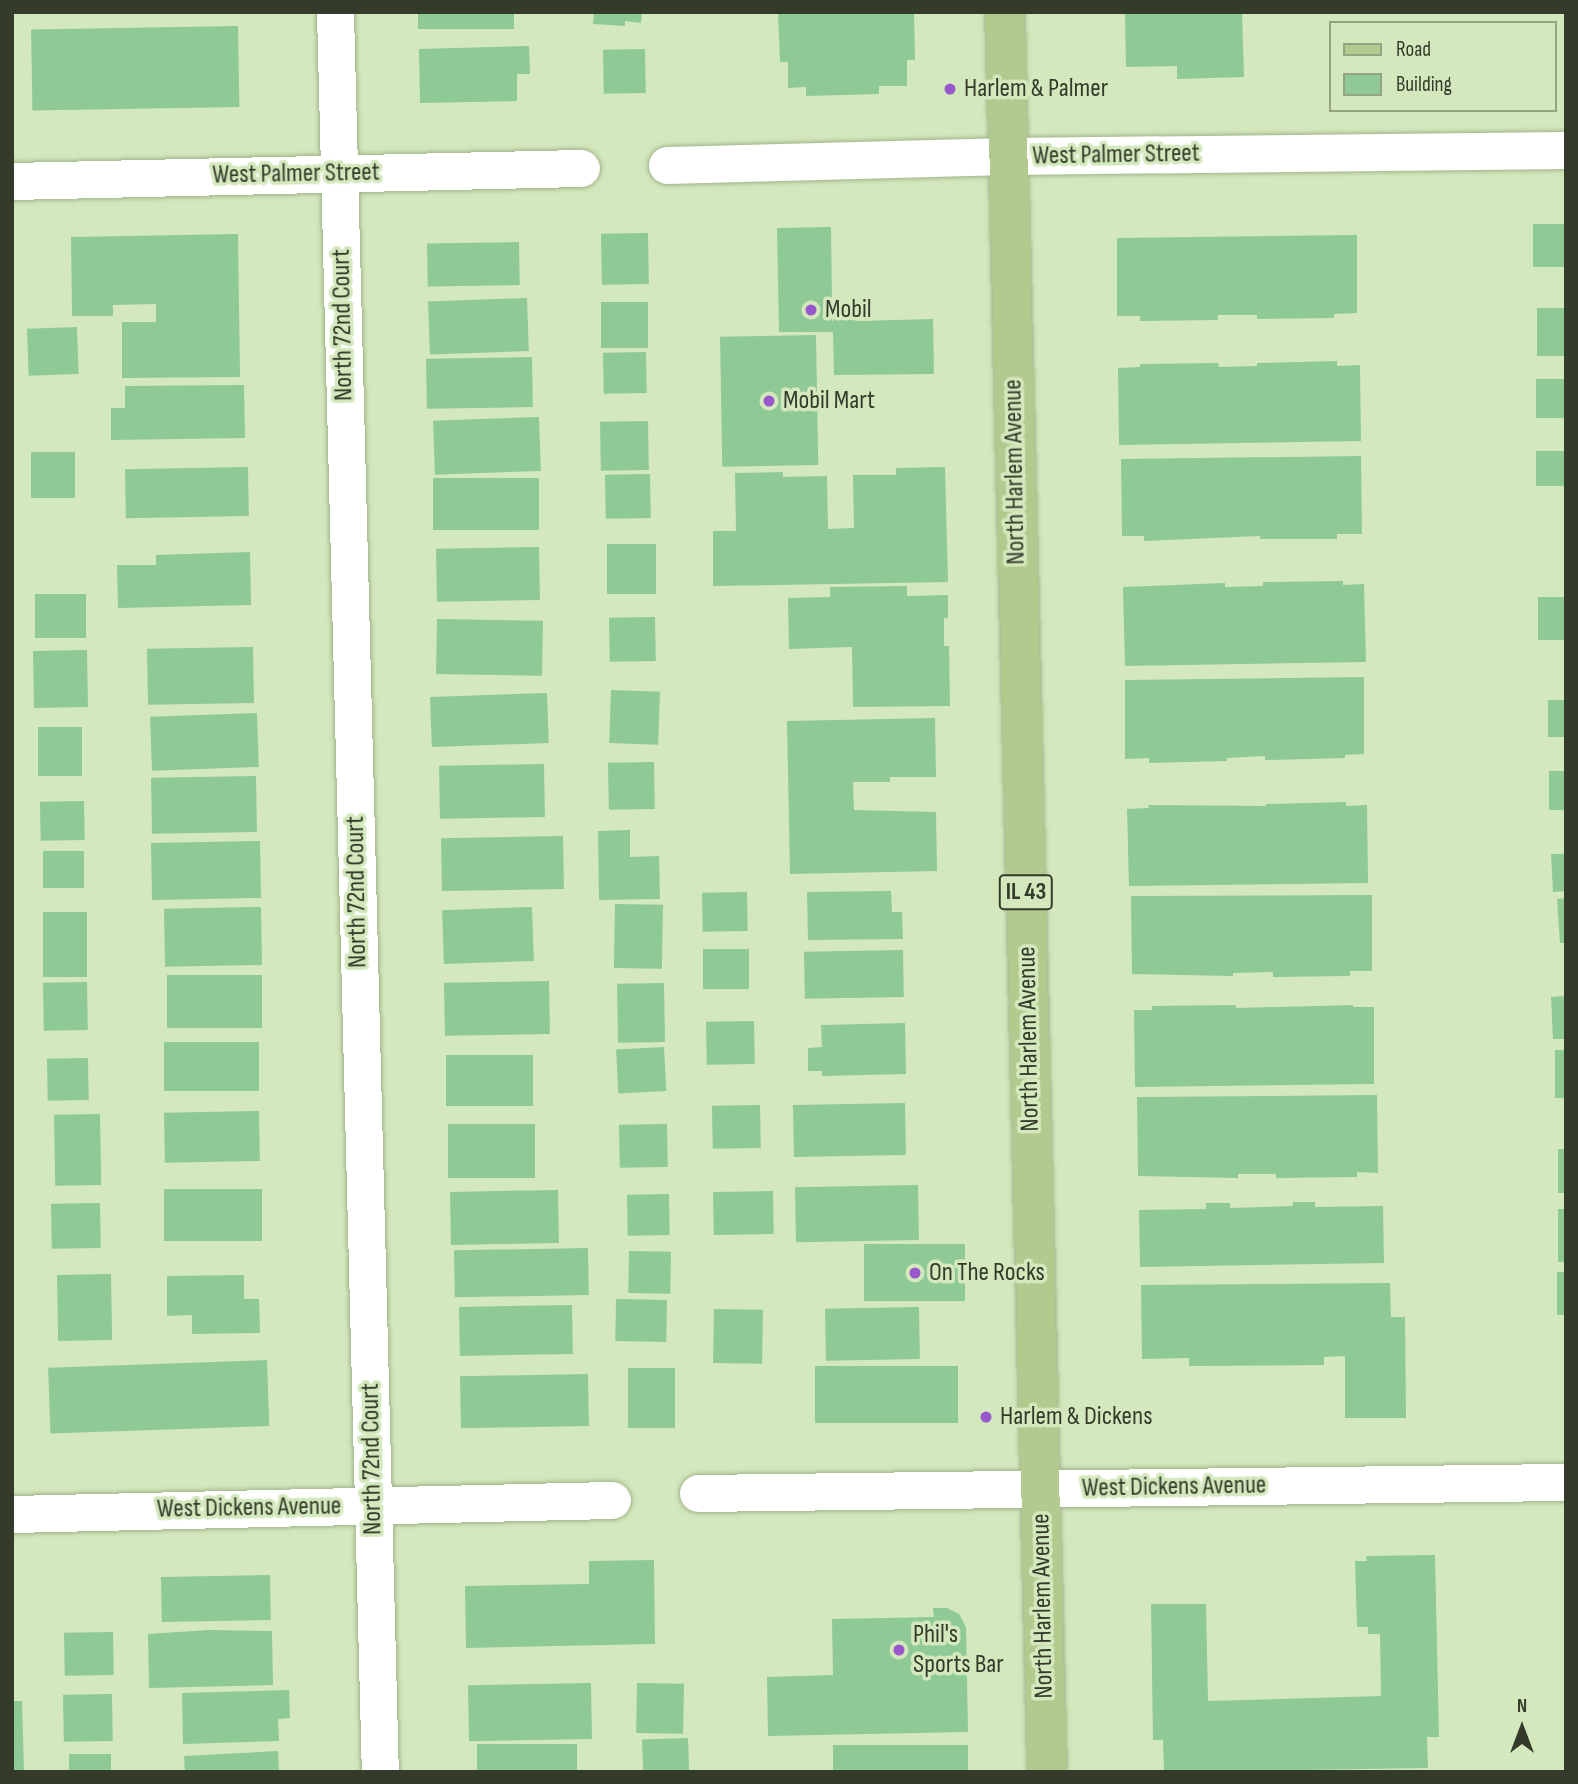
<!DOCTYPE html>
<html>
<head>
<meta charset="utf-8">
<style>
  body { margin:0 }
  #map { position:relative; width:1578px; height:1784px; overflow:hidden; background:#d4e8bd; font-family:"Sofia Sans Condensed",sans-serif }
  div>[style] { position:absolute }
  .building>* { inset:0; background:#8fc996; transform-origin:0 0 }
  .roads { filter:drop-shadow(0 0 2px #a1b48a) drop-shadow(0 0 2px #a1b48a) }
  .street>* { height:37px; margin:-18.5px; padding:0 18.5px; transform-origin:18.5px; border-radius:18.5px; background:#fff }
  .primary>* { height:38px; margin:-19px; padding:0 19px; transform-origin:19px; border-radius:19px; background:#b3ca8f }
  .dots>* { width:19px; height:19px; translate:-50% -50%; box-sizing:border-box; border:4px solid #d4e8bd; border-radius:50% }
  span { translate:-50% -50%; white-space:nowrap; text-align:center; line-height:1.15; -webkit-text-stroke:7px #d4e8bd; paint-order:stroke }
  .shield-label span { padding:2px 5px; background:#d4e8bd; border:2px solid; border-radius:5px; -webkit-text-stroke-width:0 }
  .shield-label { font-size:24px; color:#343b2a; font-weight:700 }
  .poi-label { font-size:26px; color:#343b2a }
  .left { translate:0 -50%; text-align:left }
  .street-label { font-size:26px; color:#343b2a }
  .frame { position:absolute; inset:0; border:14px solid #343b2a; pointer-events:none }
  .legend { position:absolute; left:1329px; top:21px; width:228px; height:91px; box-sizing:border-box; background:#d4e8bd; border:2px solid #94a382; margin:0; padding:9px 12px; list-style:none; font-size:21px; color:#343b2a }
  .legend li { display:flex; align-items:center; gap:14px; height:35px }
  .legend b { width:35px; border:2px solid #94a382 }
  .north { position:absolute; left:1487px; top:1693px; width:70px; height:70px; -webkit-text-stroke:5px #d4e8bd; paint-order:stroke; rotate:0deg; font-size:19px; font-weight:700; line-height:28px; text-align:center; color:#343b2a }
  .north::after { content:''; display:block; margin:auto; width:24px; height:32px; background:#343b2a; clip-path:polygon(50% 0,100% 100%,50% 72%,0 100%) }
</style>
</head>
<body>
<div id="map">
  <div class="building">
    <i style="left:418px;top:12px;width:96px;height:17px"></i>
    <i style="clip-path:polygon(594px 12px,642px 12px,641px 23px,625px 21px,625px 26px,593px 24px)"></i>
    <i style="clip-path:polygon(914px 12px,915px 60px,907px 60px,907px 86px,879px 86px,879px 94px,806px 96px,806px 87px,788px 88px,788px 62px,780px 62px,778px 13px)"></i>
    <i style="clip-path:polygon(1242px 12px,1244px 77px,1177px 79px,1177px 66px,1126px 67px,1125px 14px)"></i>
    <i style="left:238px;top:26px;width:81px;height:207px;rotate:89deg"></i>
    <i style="clip-path:polygon(529px 46px,530px 74px,517px 74px,517px 101px,420px 103px,419px 49px)"></i>
    <i style="left:645px;top:49px;width:44px;height:42px;rotate:89deg"></i>
    <i style="left:1566px;top:224px;width:43px;height:33px;rotate:90deg"></i>
    <i style="clip-path:polygon(831px 227px,832px 300px,857px 321px,933px 319px,934px 374px,834px 375px,833px 332px,779px 332px,777px 228px)"></i>
    <i style="left:648px;top:233px;width:51px;height:47px;rotate:89deg"></i>
    <i style="clip-path:polygon(238px 234px,240px 377px,122px 378px,122px 322px,156px 322px,156px 304px,113px 305px,113px 316px,72px 316px,71px 237px)"></i>
    <i style="clip-path:polygon(1357px 235px,1357px 313px,1334px 314px,1334px 318px,1257px 319px,1257px 315px,1218px 315px,1218px 320px,1140px 321px,1140px 316px,1117px 316px,1117px 238px)"></i>
    <i style="left:519px;top:242px;width:43px;height:92px;rotate:89deg"></i>
    <i style="left:527px;top:298px;width:53px;height:99px;rotate:88deg"></i>
    <i style="left:601px;top:302px;width:47px;height:46px"></i>
    <i style="left:1537px;top:308px;width:29px;height:48px"></i>
    <i style="left:77px;top:327px;width:47px;height:50px;rotate:88deg"></i>
    <i style="left:816px;top:335px;width:130px;height:96px;rotate:89deg"></i>
    <i style="left:646px;top:352px;width:41px;height:43px;rotate:89deg"></i>
    <i style="left:532px;top:357px;width:50px;height:106px;rotate:89deg"></i>
    <i style="clip-path:polygon(1337px 361px,1337px 366px,1360px 365px,1361px 441px,1119px 445px,1118px 368px,1140px 367px,1140px 364px,1218px 363px,1219px 367px,1257px 366px,1257px 363px)"></i>
    <i style="left:1566px;top:379px;width:39px;height:30px;rotate:90deg"></i>
    <i style="clip-path:polygon(244px 385px,245px 438px,111px 440px,111px 408px,125px 408px,125px 386px)"></i>
    <i style="left:539px;top:417px;width:54px;height:106px;rotate:88deg"></i>
    <i style="left:648px;top:421px;width:49px;height:48px;rotate:89deg"></i>
    <i style="left:1536px;top:451px;width:30px;height:35px"></i>
    <i style="left:75px;top:452px;width:46px;height:44px;rotate:90deg"></i>
    <i style="clip-path:polygon(1361px 456px,1362px 534px,1337px 534px,1337px 539px,1260px 539px,1260px 536px,1144px 541px,1144px 536px,1122px 536px,1121px 459px)"></i>
    <i style="left:248px;top:467px;width:49px;height:123px;rotate:89deg"></i>
    <i style="clip-path:polygon(945px 467px,948px 582px,713px 586px,713px 531px,736px 531px,735px 473px,783px 472px,783px 477px,827px 476px,828px 529px,854px 528px,853px 475px,896px 475px,896px 468px)"></i>
    <i style="left:650px;top:474px;width:44px;height:45px;rotate:89deg"></i>
    <i style="left:539px;top:478px;width:52px;height:106px;rotate:90deg"></i>
    <i style="left:607px;top:544px;width:49px;height:50px"></i>
    <i style="left:539px;top:547px;width:53px;height:103px;rotate:89deg"></i>
    <i style="clip-path:polygon(250px 552px,251px 605px,118px 608px,117px 565px,156px 565px,156px 555px)"></i>
    <i style="clip-path:polygon(1343px 581px,1343px 585px,1364px 584px,1366px 662px,1125px 666px,1123px 587px,1225px 583px,1225px 587px,1263px 586px,1263px 582px)"></i>
    <i style="clip-path:polygon(907px 586px,907px 596px,948px 595px,948px 618px,944px 618px,944px 646px,949px 646px,950px 706px,853px 707px,852px 647px,789px 649px,788px 598px,830px 597px,830px 587px)"></i>
    <i style="left:35px;top:594px;width:51px;height:44px"></i>
    <i style="left:1538px;top:597px;width:28px;height:43px"></i>
    <i style="left:655px;top:617px;width:44px;height:46px;rotate:89deg"></i>
    <i style="left:437px;top:619px;width:106px;height:55px;rotate:1deg"></i>
    <i style="left:253px;top:647px;width:56px;height:106px;rotate:89deg"></i>
    <i style="left:87px;top:650px;width:57px;height:54px;rotate:89deg"></i>
    <i style="clip-path:polygon(1364px 677px,1364px 754px,1345px 755px,1345px 758px,1265px 760px,1265px 756px,1227px 758px,1227px 761px,1149px 763px,1149px 758px,1125px 759px,1125px 680px)"></i>
    <i style="left:611px;top:690px;width:49px;height:53px;rotate:2deg"></i>
    <i style="left:547px;top:693px;width:50px;height:117px;rotate:88deg"></i>
    <i style="left:1548px;top:700px;width:18px;height:37px"></i>
    <i style="left:257px;top:713px;width:54px;height:107px;rotate:88deg"></i>
    <i style="clip-path:polygon(935px 718px,936px 777px,890px 777px,890px 782px,853px 782px,854px 810px,936px 812px,937px 871px,790px 874px,787px 721px)"></i>
    <i style="left:38px;top:727px;width:44px;height:49px"></i>
    <i style="left:654px;top:762px;width:47px;height:46px;rotate:89deg"></i>
    <i style="left:544px;top:764px;width:53px;height:105px;rotate:89deg"></i>
    <i style="left:1566px;top:771px;width:39px;height:17px;rotate:90deg"></i>
    <i style="left:256px;top:776px;width:56px;height:105px;rotate:89deg"></i>
    <i style="left:84px;top:801px;width:39px;height:44px;rotate:89deg"></i>
    <i style="clip-path:polygon(1346px 802px,1346px 806px,1367px 805px,1368px 883px,1129px 886px,1127px 809px,1149px 808px,1148px 805px,1266px 806px,1266px 804px)"></i>
    <i style="clip-path:polygon(630px 830px,630px 857px,659px 856px,660px 899px,599px 900px,598px 831px)"></i>
    <i style="left:563px;top:836px;width:53px;height:122px;rotate:89deg"></i>
    <i style="left:260px;top:841px;width:57px;height:109px;rotate:89deg"></i>
    <i style="left:43px;top:851px;width:41px;height:37px"></i>
    <i style="clip-path:polygon(1551px 854px,1566px 854px,1566px 891px,1553px 892px)"></i>
    <i style="clip-path:polygon(891px 891px,892px 912px,902px 912px,903px 939px,808px 940px,807px 892px)"></i>
    <i style="left:747px;top:892px;width:39px;height:45px;rotate:89deg"></i>
    <i style="clip-path:polygon(1372px 895px,1372px 971px,1350px 971px,1350px 976px,1273px 977px,1273px 972px,1233px 973px,1233px 976px,1132px 974px,1131px 896px)"></i>
    <i style="clip-path:polygon(1566px 898px,1566px 943px,1560px 943px,1557px 899px)"></i>
    <i style="left:615px;top:904px;width:48px;height:64px;rotate:1deg"></i>
    <i style="left:261px;top:907px;width:58px;height:97px;rotate:89deg"></i>
    <i style="left:532px;top:907px;width:54px;height:90px;rotate:88deg"></i>
    <i style="left:43px;top:912px;width:44px;height:65px"></i>
    <i style="left:703px;top:949px;width:46px;height:40px"></i>
    <i style="left:903px;top:950px;width:47px;height:99px;rotate:89deg"></i>
    <i style="left:262px;top:975px;width:53px;height:95px;rotate:90deg"></i>
    <i style="left:549px;top:981px;width:53px;height:105px;rotate:89deg"></i>
    <i style="left:87px;top:982px;width:48px;height:44px;rotate:89deg"></i>
    <i style="left:664px;top:983px;width:59px;height:47px;rotate:89deg"></i>
    <i style="clip-path:polygon(1566px 996px,1566px 1039px,1553px 1039px,1551px 997px)"></i>
    <i style="clip-path:polygon(1235px 1005px,1237px 1008px,1353px 1005px,1353px 1007px,1374px 1007px,1374px 1084px,1135px 1087px,1134px 1010px,1152px 1010px,1152px 1006px)"></i>
    <i style="left:754px;top:1021px;width:43px;height:48px;rotate:89deg"></i>
    <i style="clip-path:polygon(905px 1023px,906px 1074px,822px 1076px,822px 1071px,808px 1071px,808px 1048px,822px 1047px,821px 1025px)"></i>
    <i style="left:259px;top:1042px;width:49px;height:95px;rotate:90deg"></i>
    <i style="left:664px;top:1047px;width:44px;height:48px;rotate:87deg"></i>
    <i style="left:1555px;top:1050px;width:11px;height:48px"></i>
    <i style="left:533px;top:1055px;width:51px;height:87px;rotate:90deg"></i>
    <i style="left:88px;top:1058px;width:42px;height:41px;rotate:89deg"></i>
    <i style="clip-path:polygon(1377px 1095px,1378px 1173px,1357px 1172px,1357px 1177px,1276px 1178px,1276px 1174px,1238px 1174px,1238px 1178px,1138px 1176px,1137px 1097px)"></i>
    <i style="left:905px;top:1103px;width:52px;height:112px;rotate:89deg"></i>
    <i style="left:760px;top:1105px;width:43px;height:48px;rotate:89deg"></i>
    <i style="left:259px;top:1111px;width:50px;height:95px;rotate:89deg"></i>
    <i style="left:100px;top:1114px;width:71px;height:46px;rotate:89deg"></i>
    <i style="left:448px;top:1124px;width:87px;height:54px"></i>
    <i style="left:667px;top:1124px;width:43px;height:48px;rotate:89deg"></i>
    <i style="left:1558px;top:1149px;width:8px;height:44px"></i>
    <i style="left:918px;top:1185px;width:55px;height:123px;rotate:89deg"></i>
    <i style="left:262px;top:1189px;width:52px;height:98px;rotate:90deg"></i>
    <i style="left:558px;top:1190px;width:53px;height:108px;rotate:89deg"></i>
    <i style="left:773px;top:1191px;width:43px;height:60px;rotate:89deg"></i>
    <i style="left:669px;top:1194px;width:41px;height:42px;rotate:89deg"></i>
    <i style="clip-path:polygon(1293px 1202px,1315px 1202px,1315px 1207px,1383px 1206px,1384px 1263px,1140px 1267px,1139px 1210px,1206px 1209px,1206px 1203px,1230px 1203px,1230px 1208px,1293px 1206px)"></i>
    <i style="left:100px;top:1203px;width:45px;height:49px;rotate:89deg"></i>
    <i style="left:1558px;top:1209px;width:8px;height:53px"></i>
    <i style="left:965px;top:1244px;width:57px;height:101px;rotate:90deg"></i>
    <i style="left:588px;top:1248px;width:47px;height:134px;rotate:89deg"></i>
    <i style="left:629px;top:1251px;width:42px;height:42px;rotate:1deg"></i>
    <i style="left:1557px;top:1272px;width:9px;height:43px"></i>
    <i style="left:111px;top:1274px;width:66px;height:54px;rotate:89deg"></i>
    <i style="clip-path:polygon(244px 1275px,244px 1299px,259px 1299px,260px 1333px,192px 1334px,192px 1315px,167px 1316px,167px 1276px)"></i>
    <i style="clip-path:polygon(1390px 1283px,1391px 1317px,1405px 1317px,1406px 1418px,1345px 1418px,1345px 1356px,1324px 1357px,1324px 1365px,1189px 1366px,1189px 1358px,1142px 1359px,1141px 1285px)"></i>
    <i style="left:616px;top:1299px;width:51px;height:42px;rotate:1deg"></i>
    <i style="left:572px;top:1305px;width:49px;height:113px;rotate:89deg"></i>
    <i style="left:919px;top:1307px;width:52px;height:94px;rotate:89deg"></i>
    <i style="left:714px;top:1309px;width:49px;height:54px;rotate:1deg"></i>
    <i style="left:267px;top:1360px;width:66px;height:219px;rotate:88deg"></i>
    <i style="left:958px;top:1366px;width:57px;height:143px;rotate:90deg"></i>
    <i style="left:628px;top:1368px;width:47px;height:60px"></i>
    <i style="left:588px;top:1374px;width:52px;height:128px;rotate:89deg"></i>
    <i style="clip-path:polygon(1435px 1555px,1439px 1737px,1427px 1737px,1428px 1768px,1164px 1772px,1163px 1740px,1153px 1740px,1151px 1604px,1206px 1604px,1208px 1701px,1381px 1696px,1380px 1634px,1368px 1634px,1368px 1627px,1357px 1627px,1355px 1561px,1367px 1561px,1366px 1556px)"></i>
    <i style="clip-path:polygon(654px 1560px,655px 1644px,466px 1648px,465px 1586px,589px 1584px,589px 1561px)"></i>
    <i style="left:270px;top:1575px;width:45px;height:109px;rotate:89deg"></i>
    <i style="clip-path:polygon(933px 1608px,947px 1608px,959px 1614px,966px 1627px,968px 1732px,768px 1736px,767px 1677px,833px 1675px,832px 1619px,934px 1617px)"></i>
    <i style="clip-path:polygon(208px 1630px,272px 1631px,273px 1685px,149px 1688px,148px 1634px)"></i>
    <i style="left:113px;top:1632px;width:43px;height:49px;rotate:89deg"></i>
    <i style="left:591px;top:1683px;width:56px;height:123px;rotate:89deg"></i>
    <i style="left:637px;top:1683px;width:47px;height:50px;rotate:1deg"></i>
    <i style="clip-path:polygon(289px 1690px,290px 1718px,278px 1719px,279px 1741px,183px 1744px,182px 1693px)"></i>
    <i style="left:112px;top:1694px;width:47px;height:49px;rotate:89deg"></i>
    <i style="clip-path:polygon(12px 1701px,22px 1701px,24px 1772px,12px 1772px)"></i>
    <i style="left:688px;top:1738px;width:34px;height:46px;rotate:88deg"></i>
    <i style="left:577px;top:1744px;width:28px;height:100px;rotate:90deg"></i>
    <i style="left:968px;top:1745px;width:27px;height:135px;rotate:90deg"></i>
    <i style="left:278px;top:1751px;width:21px;height:94px;rotate:87deg"></i>
    <i style="left:111px;top:1754px;width:18px;height:42px;rotate:90deg"></i>
  </div>
  <div class="roads">
    <div class="street">
      <i style="left:335px;top:12px;width:1761px;rotate:88.54deg"></i>
      <i style="left:667px;top:165px;width:341px;rotate:-1.5deg"></i>
      <i style="left:1008px;top:156px;width:558px;rotate:-0.62deg"></i>
      <i style="left:12px;top:181px;width:569px;rotate:-1.31deg"></i>
      <i style="left:698px;top:1493px;width:868px;rotate:-0.73deg"></i>
      <i style="left:12px;top:1514px;width:600px;rotate:-1.34deg"></i>
    </div>
    <div class="primary">
      <i style="left:1005px;top:12px;width:1761px;rotate:88.63deg"></i>
    </div>
  </div>
  <div class="dots">
    <i style="left:950px;top:89px;background:#9957cc"></i>
    <i style="left:811px;top:310px;background:#9957cc"></i>
    <i style="left:769px;top:401px;background:#9957cc"></i>
    <i style="left:915px;top:1273px;background:#9957cc"></i>
    <i style="left:986px;top:1417px;background:#9957cc"></i>
    <i style="left:899px;top:1650px;background:#9957cc"></i>
  </div>
  <div class="shield-label">
    <span style="left:1026px;top:892px">IL 43</span>
  </div>
  <div class="poi-label">
    <span class="left" style="left:964px;top:89px">Harlem &amp; Palmer</span>
    <span class="left" style="left:825px;top:310px">Mobil</span>
    <span class="left" style="left:783px;top:401px">Mobil Mart</span>
    <span class="left" style="left:929px;top:1273px">On The Rocks</span>
    <span class="left" style="left:1000px;top:1417px">Harlem &amp; Dickens</span>
    <span class="left" style="left:913px;top:1650px">Phil's<br>Sports Bar</span>
  </div>
  <div class="street-label">
    <span style="left:1116px;top:155px;rotate:-1deg">West Palmer Street</span>
    <span style="left:296px;top:174px;rotate:-1deg">West Palmer Street</span>
    <span style="left:343px;top:325px;rotate:-91deg">North 72nd Court</span>
    <span style="left:1015px;top:472px;rotate:-91deg">North Harlem Avenue</span>
    <span style="left:357px;top:892px;rotate:-91deg">North 72nd Court</span>
    <span style="left:1029px;top:1039px;rotate:-91deg">North Harlem Avenue</span>
    <span style="left:372px;top:1459px;rotate:-91deg">North 72nd Court</span>
    <span style="left:1174px;top:1487px;rotate:-1deg">West Dickens Avenue</span>
    <span style="left:249px;top:1508px;rotate:-1deg">West Dickens Avenue</span>
    <span style="left:1043px;top:1606px;rotate:-91deg">North Harlem Avenue</span>
  </div>
  <div class="frame"></div>
  <ul class="legend">
  <li><b style="height:9px;background:#b3ca8f"></b>Road</li>
  <li><b style="height:19px;background:#8fc996"></b>Building</li>
  </ul>
  <div class="north">N</div>
</div>
</body>
</html>
